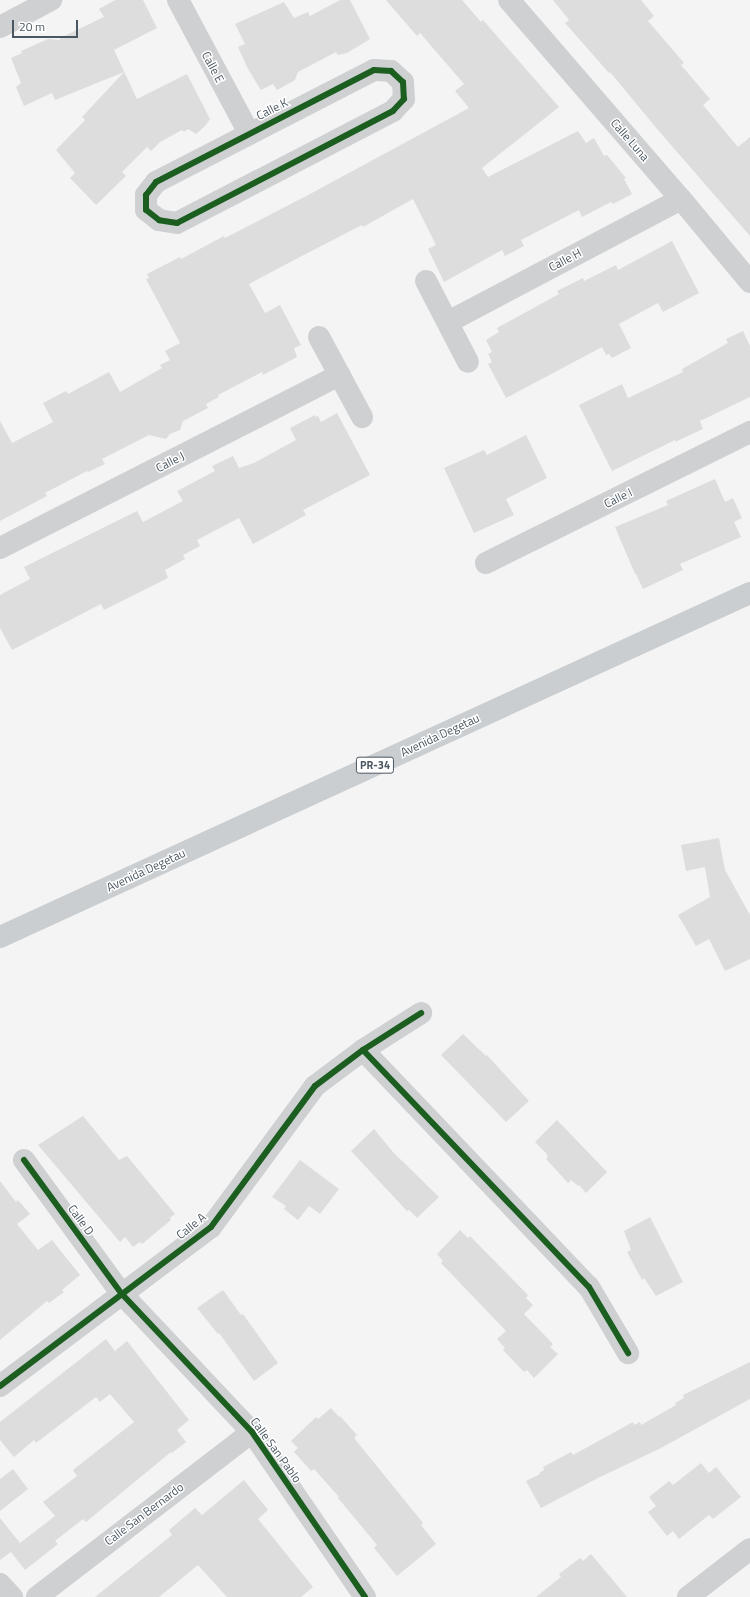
<!DOCTYPE html>
<html>
<head>
<meta charset="utf-8">
<style>
  body { margin:0 }
  #map { position:relative; width:750px; height:1597px; overflow:hidden; background:#f4f4f4; font-family:"Titillium Web",sans-serif }
  div>[style] { position:absolute }
  .building>* { inset:0; background:#ddddde }
  .minor>* { height:22px; margin:-11px; padding:0 11px; transform-origin:11px; border-radius:11px; background:#ced0d2 }
  .primary>* { height:22px; margin:-11px; padding:0 11px; transform-origin:11px; border-radius:11px; background:#caced1 }
  .cycleway>* { height:6px; margin:-3px; padding:0 3px; transform-origin:3px; border-radius:3px; background:#1b5e20 }
  span { translate:-50% -50%; white-space:nowrap; text-align:center; line-height:1.15; -webkit-text-stroke:3px #fff; paint-order:stroke }
  .shield-label span { padding:1px 3px; background:#fff; border:1px solid; border-radius:3px; -webkit-text-stroke-width:0 }
  .shield-label { font-size:11px; color:#4a5661; font-weight:700 }
  .street-label { font-size:12px; color:#4a5661 }
  .scale { position:absolute; left:12px; top:20px; width:66px; height:18px; box-sizing:border-box; border:2px solid #4a5661; border-top:0; padding-left:5px; font-size:12px; line-height:14px; white-space:nowrap; color:#4a5661; -webkit-text-stroke:3px #fff; paint-order:stroke }
</style>
</head>
<body>
<div id="map">
  <div class="building">
    <i style="clip-path:polygon(115px 0,143px 0,157px 28px,114px 50px,137px 99px,187px 74px,210px 119px,206px 125px,196px 134px,188px 129px,184px 132px,182px 130px,160px 142px,151px 151px,147px 147px,122px 172px,126px 176px,96px 205px,70px 178px,75px 173px,56px 150px,85px 120px,82px 117px,124px 72px,55px 100px,52px 93px,24px 106px,16px 87px,21px 83px,11px 58px,22px 53px,21px 51px,48px 39px,60px 40px,60px 38px,104px 17px,99px 9px)"></i>
    <i style="clip-path:polygon(340px 0,350px 0,370px 39px,347px 53px,338px 55px,336px 52px,298px 72px,295px 80px,277px 90px,273px 84px,261px 90px,248px 69px,238px 47px,245px 44px,235px 24px,284px 2px,294px 18px,308px 12px,310px 16px)"></i>
    <i style="clip-path:polygon(386px 0,462px 0,481px 22px,483px 20px,559px 107px,482px 168px,488px 177px,578px 131px,586px 143px,594px 138px,604px 156px,607px 155px,626px 178px,624px 179px,632px 194px,613px 204px,611px 202px,582px 217px,579px 210px,521px 240px,524px 246px,505px 256px,502px 250px,444px 282px,428px 249px,436px 245px,413px 199px,363px 227px,362px 225px,298px 258px,249px 284px,265px 313px,280px 305px,301px 345px,294px 348px,297px 357px,263px 375px,262px 372px,218px 395px,219px 397px,206px 404px,208px 408px,183px 421px,180px 430px,170px 434px,166px 439px,149px 435px,102px 459px,105px 464px,88px 472px,87px 471px,45px 493px,47px 496px,0 521px,0 421px,12px 443px,53px 422px,43px 403px,66px 391px,68px 394px,109px 372px,120px 392px,162px 368px,160px 365px,170px 360px,165px 351px,180px 343px,146px 279px,149px 278px,147px 274px,180px 257px,181px 259px,224px 236px,225px 238px,310px 194px,469px 108px,455px 91px,464px 84px,420px 33px,417px 36px)"></i>
    <i style="clip-path:polygon(553px 0,641px 0,654px 16px,648px 21px,684px 63px,681px 65px,710px 99px,703px 105px,738px 147px,750px 137px,750px 236px,658px 130px,610px 72px,609px 73px,565px 23px,569px 20px)"></i>
    <i style="clip-path:polygon(672px 241px,699px 293px,663px 312px,658px 303px,619px 324px,631px 348px,612px 358px,609px 354px,606px 355px,602px 347px,506px 398px,488px 364px,492px 362px,488px 354px,492px 352px,486px 340px,499px 332px,497px 328px,559px 294px,557px 291px,583px 278px,584px 281px,616px 265px,618px 270px)"></i>
    <i style="clip-path:polygon(743px 331px,750px 346px,750px 397px,700px 421px,703px 429px,675px 442px,675px 440px,612px 471px,579px 405px,622px 384px,628px 398px,683px 372px,682px 369px,728px 343px,726px 339px)"></i>
    <i style="clip-path:polygon(337px 413px,370px 475px,303px 510px,306px 515px,253px 544px,239px 518px,197px 540px,200px 546px,183px 555px,185px 559px,165px 570px,168px 578px,104px 610px,101px 604px,12px 650px,0 628px,0 595px,30px 579px,24px 567px,137px 511px,143px 522px,183px 501px,177px 491px,215px 471px,212px 466px,233px 456px,239px 468px,254px 463px,296px 440px,290px 428px,315px 415px,316px 417px,318px 416px,321px 422px)"></i>
    <i style="clip-path:polygon(526px 435px,547px 478px,506px 499px,514px 515px,474px 533px,444px 468px,484px 450px,487px 455px)"></i>
    <i style="clip-path:polygon(715px 479px,725px 502px,733px 498px,742px 518px,734px 522px,741px 537px,680px 564px,683px 570px,643px 589px,636px 574px,635px 574px,615px 527px,668px 505px,666px 501px)"></i>
    <i style="clip-path:polygon(719px 838px,725px 870px,750px 915px,750px 959px,725px 971px,709px 939px,696px 946px,678px 915px,710px 897px,705px 867px,686px 871px,681px 845px)"></i>
    <i style="clip-path:polygon(463px 1034px,486px 1056px,487px 1055px,529px 1101px,506px 1122px,441px 1055px)"></i>
    <i style="clip-path:polygon(83px 1116px,119px 1160px,127px 1156px,175px 1214px,170px 1218px,171px 1220px,142px 1244px,140px 1242px,133px 1247px,125px 1237px,120px 1242px,38px 1145px)"></i>
    <i style="clip-path:polygon(557px 1120px,607px 1172px,586px 1193px,579px 1185px,578px 1186px,571px 1180px,568px 1183px,546px 1159px,548px 1157px,546px 1153px,535px 1142px)"></i>
    <i style="clip-path:polygon(374px 1129px,393px 1152px,439px 1197px,417px 1218px,409px 1210px,407px 1211px,351px 1151px)"></i>
    <i style="clip-path:polygon(300px 1160px,339px 1189px,320px 1214px,309px 1206px,298px 1220px,284px 1209px,286px 1206px,272px 1197px)"></i>
    <i style="clip-path:polygon(0 1181px,16px 1202px,18px 1200px,30px 1214px,17px 1224px,38px 1250px,52px 1240px,80px 1275px,62px 1290px,64px 1292px,49px 1303px,47px 1301px,0 1340px)"></i>
    <i style="clip-path:polygon(650px 1217px,683px 1282px,656px 1296px,644px 1278px,642px 1280px,627px 1252px,631px 1250px,624px 1231px)"></i>
    <i style="clip-path:polygon(460px 1230px,468px 1238px,470px 1236px,528px 1295px,526px 1298px,533px 1305px,524px 1314px,553px 1344px,550px 1347px,558px 1354px,534px 1378px,527px 1370px,524px 1372px,503px 1350px,505px 1348px,497px 1339px,506px 1331px,441px 1263px,443px 1261px,437px 1254px)"></i>
    <i style="clip-path:polygon(223px 1290px,241px 1315px,243px 1314px,278px 1363px,254px 1381px,219px 1333px,218px 1334px,197px 1308px)"></i>
    <i style="clip-path:polygon(106px 1339px,115px 1351px,127px 1341px,189px 1420px,177px 1430px,186px 1442px,172px 1453px,171px 1452px,86px 1522px,83px 1519px,55px 1541px,58px 1544px,25px 1570px,11px 1552px,0 1560px,0 1518px,20px 1543px,55px 1516px,43px 1502px,77px 1476px,73px 1470px,134px 1422px,110px 1394px,100px 1402px,96px 1397px,36px 1443px,34px 1440px,14px 1457px,0 1440px,0 1422px)"></i>
    <i style="clip-path:polygon(750px 1362px,750px 1399px,661px 1448px,598px 1478px,541px 1508px,526px 1481px,540px 1474px,539px 1473px,544px 1470px,543px 1467px,571px 1452px,573px 1455px,633px 1422px,634px 1425px,640px 1422px,641px 1425px,676px 1405px,675px 1403px,684px 1398px,683px 1395px)"></i>
    <i style="clip-path:polygon(331px 1408px,339px 1417px,340px 1416px,357px 1435px,354px 1438px,423px 1523px,421px 1525px,436px 1544px,397px 1576px,374px 1548px,377px 1545px,338px 1498px,339px 1497px,314px 1469px,311px 1471px,294px 1452px,298px 1448px,291px 1441px,316px 1417px,318px 1419px)"></i>
    <i style="clip-path:polygon(701px 1463px,709px 1473px,716px 1467px,741px 1497px,713px 1519px,709px 1515px,679px 1539px,673px 1531px,667px 1536px,648px 1512px,656px 1506px,649px 1497px,669px 1481px,673px 1485px)"></i>
    <i style="clip-path:polygon(13px 1469px,28px 1489px,0 1511px,0 1479px)"></i>
    <i style="clip-path:polygon(244px 1480px,268px 1510px,258px 1519px,313px 1587px,301px 1597px,227px 1597px,198px 1565px,159px 1597px,95px 1597px,172px 1535px,169px 1530px,195px 1508px,202px 1515px)"></i>
    <i style="clip-path:polygon(591px 1554px,627px 1597px,536px 1597px,561px 1577px,559px 1574px,580px 1558px,583px 1561px)"></i>
  </div>
  <div class="minor">
    <i style="left:178px;top:0;width:151px;rotate:61.9deg"></i>
    <i style="left:509px;top:0;width:263px;rotate:49.2deg"></i>
    <i style="left:681px;top:199px;width:108px;rotate:50.3deg"></i>
    <i style="left:0;top:27px;width:58px;rotate:-27.9deg"></i>
    <i style="left:374px;top:70px;width:17px;rotate:3deg"></i>
    <i style="left:391px;top:71px;width:16px;rotate:43deg"></i>
    <i style="left:403px;top:82px;width:17px;rotate:87deg"></i>
    <i style="left:404px;top:99px;width:16px;rotate:133deg"></i>
    <i style="left:393px;top:111px;width:243px;rotate:152.6deg"></i>
    <i style="left:177px;top:223px;width:18px;rotate:-171deg"></i>
    <i style="left:159px;top:220px;width:16px;rotate:-142deg"></i>
    <i style="left:146px;top:210px;width:15px;rotate:-90deg"></i>
    <i style="left:146px;top:195px;width:16px;rotate:-52deg"></i>
    <i style="left:156px;top:182px;width:245px;rotate:-27.2deg"></i>
    <i style="left:426px;top:281px;width:91px;rotate:62.6deg"></i>
    <i style="left:448px;top:322px;width:263px;rotate:-27.8deg"></i>
    <i style="left:319px;top:337px;width:91px;rotate:61.7deg"></i>
    <i style="left:0;top:548px;width:381px;rotate:-27deg"></i>
    <i style="left:486px;top:563px;width:295px;rotate:-26.4deg"></i>
    <i style="left:363px;top:1050px;width:327px;rotate:46.4deg"></i>
    <i style="left:589px;top:1287px;width:77px;rotate:59.4deg"></i>
    <i style="left:24px;top:1160px;width:165px;rotate:53.9deg"></i>
    <i style="left:121px;top:1293px;width:191px;rotate:46.7deg"></i>
    <i style="left:252px;top:1432px;width:200px;rotate:55.6deg"></i>
    <i style="left:0;top:1386px;width:264px;rotate:-37deg"></i>
    <i style="left:211px;top:1227px;width:175px;rotate:-53.6deg"></i>
    <i style="left:315px;top:1086px;width:60px;rotate:-36.9deg"></i>
    <i style="left:363px;top:1050px;width:69px;rotate:-32.5deg"></i>
    <i style="left:0;top:1584px;width:18px;rotate:47deg"></i>
    <i style="left:37px;top:1597px;width:271px;rotate:-37.5deg"></i>
    <i style="left:688px;top:1597px;width:78px;rotate:-37.7deg"></i>
  </div>
  <div class="primary">
    <i style="left:0;top:937px;width:825px;rotate:-24.64deg"></i>
  </div>
  <div class="cycleway">
    <i style="left:374px;top:70px;width:17px;rotate:3deg"></i>
    <i style="left:391px;top:71px;width:16px;rotate:43deg"></i>
    <i style="left:403px;top:82px;width:17px;rotate:87deg"></i>
    <i style="left:404px;top:99px;width:16px;rotate:133deg"></i>
    <i style="left:393px;top:111px;width:243px;rotate:152.6deg"></i>
    <i style="left:177px;top:223px;width:18px;rotate:-171deg"></i>
    <i style="left:159px;top:220px;width:16px;rotate:-142deg"></i>
    <i style="left:146px;top:210px;width:15px;rotate:-90deg"></i>
    <i style="left:146px;top:195px;width:16px;rotate:-52deg"></i>
    <i style="left:156px;top:182px;width:245px;rotate:-27.2deg"></i>
    <i style="left:363px;top:1050px;width:327px;rotate:46.4deg"></i>
    <i style="left:589px;top:1287px;width:77px;rotate:59.4deg"></i>
    <i style="left:24px;top:1160px;width:165px;rotate:53.9deg"></i>
    <i style="left:121px;top:1293px;width:191px;rotate:46.7deg"></i>
    <i style="left:252px;top:1432px;width:200px;rotate:55.6deg"></i>
    <i style="left:0;top:1386px;width:264px;rotate:-37deg"></i>
    <i style="left:211px;top:1227px;width:175px;rotate:-53.6deg"></i>
    <i style="left:315px;top:1086px;width:60px;rotate:-36.9deg"></i>
    <i style="left:363px;top:1050px;width:69px;rotate:-32.5deg"></i>
  </div>
  <div class="shield-label">
    <span style="left:375px;top:765px">PR-34</span>
  </div>
  <div class="street-label">
    <span style="left:213px;top:67px;rotate:62deg">Calle E</span>
    <span style="left:272px;top:109px;rotate:-27deg">Calle K</span>
    <span style="left:630px;top:140px;rotate:49deg">Calle Luna</span>
    <span style="left:565px;top:260px;rotate:-28deg">Calle H</span>
    <span style="left:170px;top:462px;rotate:-27deg">Calle J</span>
    <span style="left:618px;top:498px;rotate:-26deg">Calle I</span>
    <span style="left:440px;top:735px;rotate:-25deg">Avenida Degetau</span>
    <span style="left:146px;top:870px;rotate:-25deg">Avenida Degetau</span>
    <span style="left:81px;top:1220px;rotate:54deg">Calle D</span>
    <span style="left:191px;top:1226px;rotate:-39deg">Calle A</span>
    <span style="left:276px;top:1450px;rotate:54deg">Calle San Pablo</span>
    <span style="left:144px;top:1514px;rotate:-37deg">Calle San Bernardo</span>
  </div>
  <div class="scale">20 m</div>
</div>
</body>
</html>
